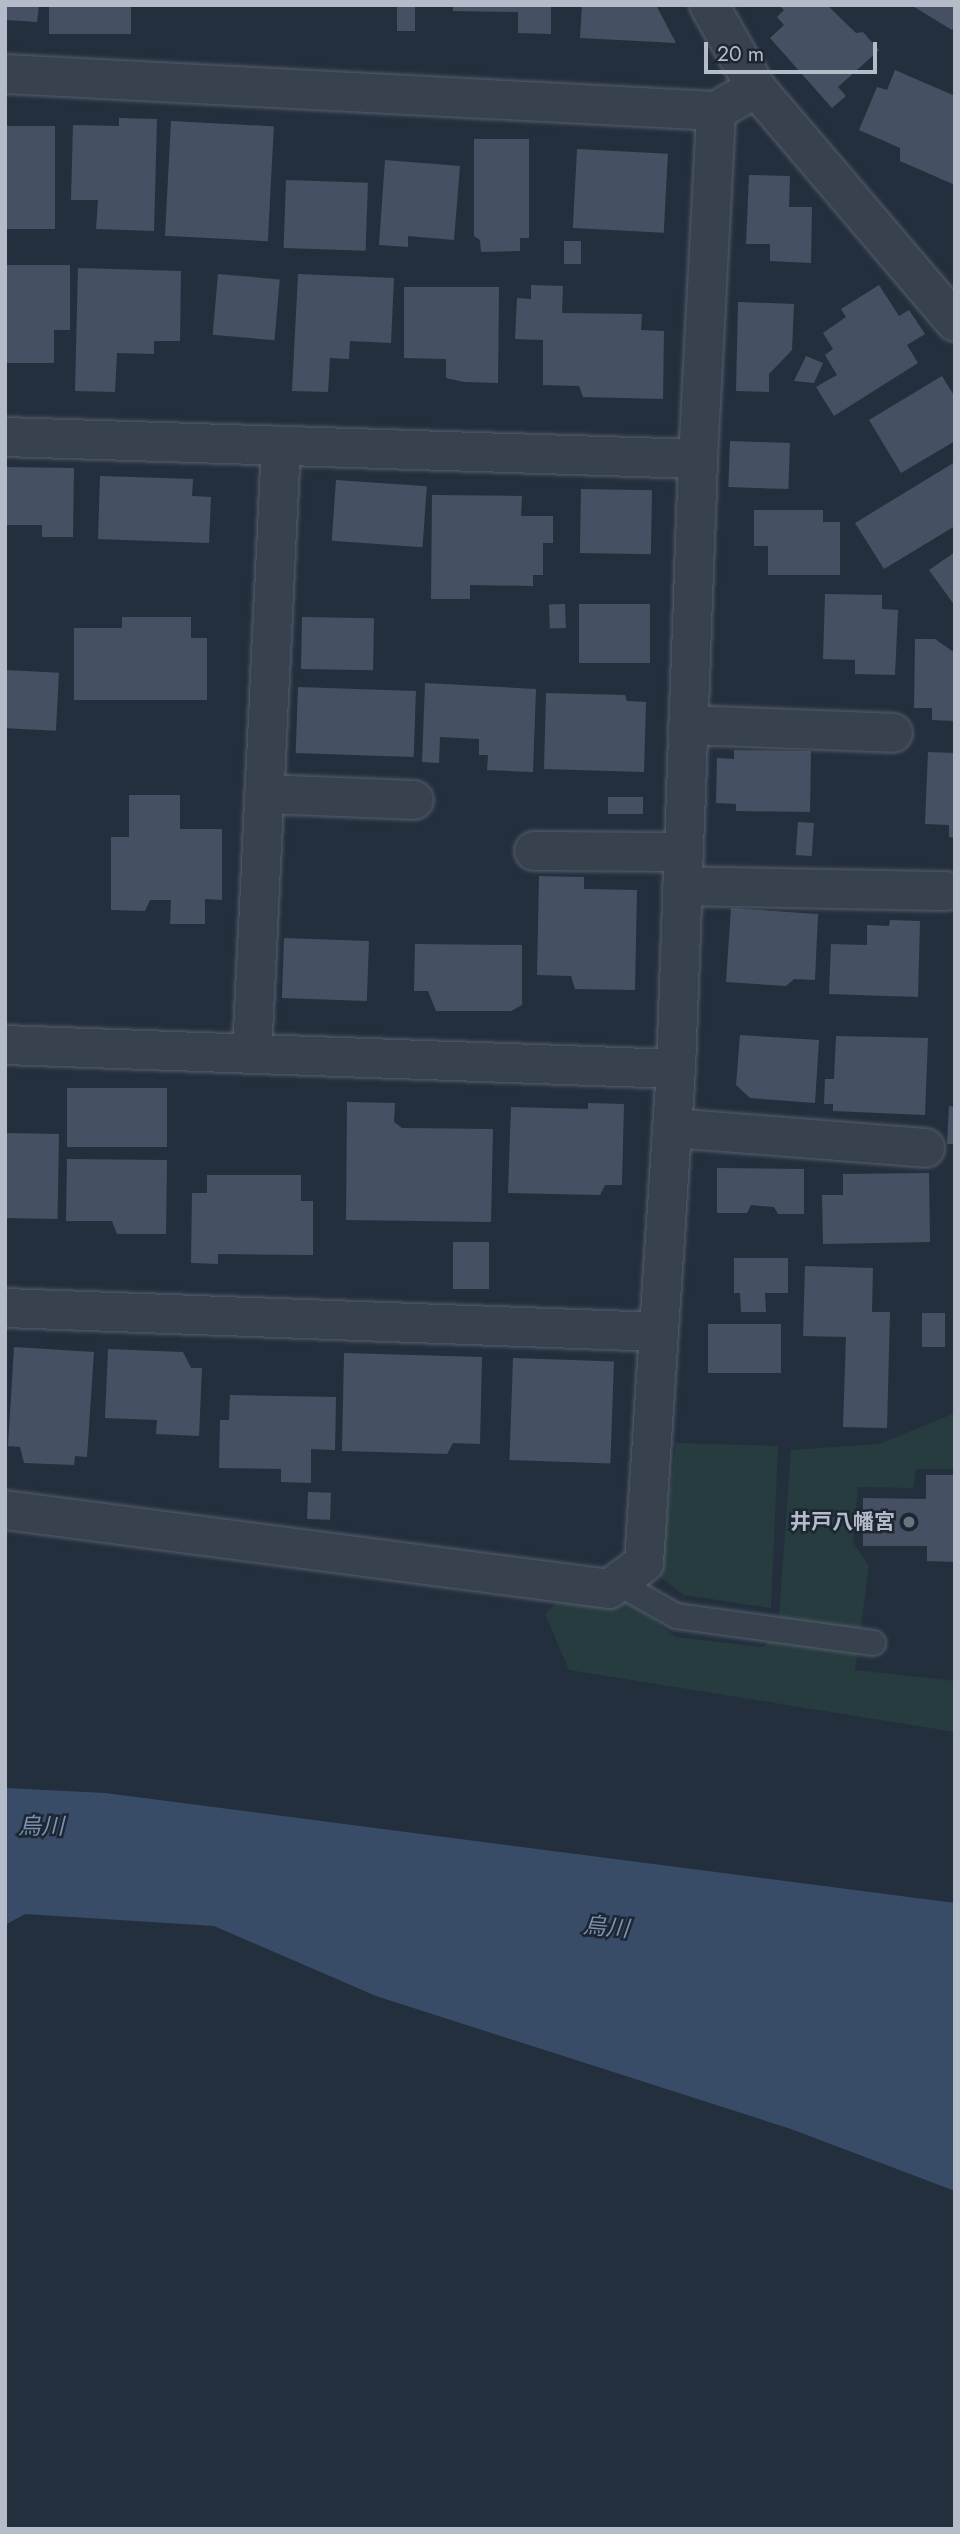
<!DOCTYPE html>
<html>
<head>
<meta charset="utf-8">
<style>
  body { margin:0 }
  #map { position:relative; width:960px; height:2534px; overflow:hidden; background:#242f3e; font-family:Jost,"Noto Sans JP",sans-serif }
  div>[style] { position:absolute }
  .green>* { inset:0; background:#263c3f }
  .water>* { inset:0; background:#394c67 }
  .building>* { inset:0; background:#455162; transform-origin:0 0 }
  .roads { filter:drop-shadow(0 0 2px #565f6c) drop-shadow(0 0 2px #565f6c) }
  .lane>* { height:24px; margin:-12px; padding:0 12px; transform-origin:12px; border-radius:12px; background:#38414e }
  .street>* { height:38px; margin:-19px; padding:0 19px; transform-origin:19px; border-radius:19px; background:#38414e }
  .dots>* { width:19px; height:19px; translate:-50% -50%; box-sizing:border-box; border:4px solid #1d2633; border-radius:50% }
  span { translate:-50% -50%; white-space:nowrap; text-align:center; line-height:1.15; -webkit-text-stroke:5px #1d2633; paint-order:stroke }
  .poi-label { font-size:21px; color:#b4bcc9; font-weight:700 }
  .right { translate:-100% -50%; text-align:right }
  .water-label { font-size:23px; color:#7c92b1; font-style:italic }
  .frame { position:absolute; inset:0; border:7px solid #b4bcc9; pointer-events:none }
  .scale { position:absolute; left:704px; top:42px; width:173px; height:32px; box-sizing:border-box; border:4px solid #b4bcc9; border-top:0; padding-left:9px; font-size:21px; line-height:24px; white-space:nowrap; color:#b4bcc9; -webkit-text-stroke:5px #1d2633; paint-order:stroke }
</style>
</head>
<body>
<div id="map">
  <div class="green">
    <i style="clip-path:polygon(955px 1413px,955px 1469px,916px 1469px,913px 1488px,858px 1487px,853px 1542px,869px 1566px,855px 1670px,955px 1681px,955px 1732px,569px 1670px,545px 1614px,558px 1601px,625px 1599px,676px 1637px,765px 1647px,779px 1615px,791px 1450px,879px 1444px)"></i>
    <i style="clip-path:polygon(676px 1443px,778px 1446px,771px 1608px,684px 1595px,660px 1577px)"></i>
  </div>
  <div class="water">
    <i style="clip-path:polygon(5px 1788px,105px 1793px,955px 1903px,955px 2191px,791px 2129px,376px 1996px,214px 1926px,25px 1914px,5px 1925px)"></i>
  </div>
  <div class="building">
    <i style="clip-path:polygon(5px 5px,39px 5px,37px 22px,5px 20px)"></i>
    <i style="left:49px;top:5px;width:82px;height:29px"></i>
    <i style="left:397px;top:5px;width:18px;height:26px"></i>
    <i style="clip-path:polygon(453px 5px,551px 5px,551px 34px,518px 33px,518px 12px,453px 11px)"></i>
    <i style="clip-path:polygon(582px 5px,656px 5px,676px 43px,580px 38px)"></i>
    <i style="clip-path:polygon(779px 5px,827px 5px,856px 33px,863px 32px,879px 50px,838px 87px,846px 96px,832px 108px,770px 38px,784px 25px,777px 17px,784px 10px)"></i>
    <i style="clip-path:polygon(911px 5px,955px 5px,955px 25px,952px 30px)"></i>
    <i style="clip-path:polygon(895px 70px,955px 96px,955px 185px,900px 161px,900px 148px,859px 130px,877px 87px,887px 90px)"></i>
    <i style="clip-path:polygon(119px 118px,157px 119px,154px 231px,96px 229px,98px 200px,71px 200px,73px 125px,119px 126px)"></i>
    <i style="left:171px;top:121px;width:103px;height:115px;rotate:3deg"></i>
    <i style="left:6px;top:126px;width:49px;height:103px"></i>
    <i style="clip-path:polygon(474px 139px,529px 139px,529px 238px,520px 238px,520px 251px,481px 252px,480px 240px,474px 236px)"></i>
    <i style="left:577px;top:149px;width:91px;height:79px;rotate:3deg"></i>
    <i style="clip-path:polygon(385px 160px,460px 166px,454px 240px,408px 236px,408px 247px,379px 245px)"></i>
    <i style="clip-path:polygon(749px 175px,790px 176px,789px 207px,812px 207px,811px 263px,770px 261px,770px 244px,746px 244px)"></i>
    <i style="left:286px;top:180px;width:82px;height:68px;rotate:2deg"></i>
    <i style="left:564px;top:241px;width:17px;height:23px"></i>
    <i style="clip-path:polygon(5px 265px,70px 265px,70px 330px,54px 330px,54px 363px,5px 363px)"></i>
    <i style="clip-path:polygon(78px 268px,181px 271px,180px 341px,154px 341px,154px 354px,117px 353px,115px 392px,75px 391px)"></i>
    <i style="left:218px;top:274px;width:62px;height:61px;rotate:5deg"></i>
    <i style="clip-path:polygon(298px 274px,394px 278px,391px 343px,350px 341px,349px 359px,330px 358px,328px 392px,292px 391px)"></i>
    <i style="clip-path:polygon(531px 285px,563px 286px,562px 313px,642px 314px,641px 330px,664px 331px,663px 399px,583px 397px,579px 386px,543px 385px,543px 340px,515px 339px,517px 298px,531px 299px)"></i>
    <i style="clip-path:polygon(879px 285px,899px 316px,909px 310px,925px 334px,907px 345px,918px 363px,834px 416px,816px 387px,837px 375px,825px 355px,833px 349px,823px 333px,846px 317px,841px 309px)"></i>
    <i style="clip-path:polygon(404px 287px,499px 287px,498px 383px,464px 382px,446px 378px,446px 359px,404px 358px)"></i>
    <i style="clip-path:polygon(738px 302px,794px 304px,792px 350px,769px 374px,769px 392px,736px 391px)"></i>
    <i style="clip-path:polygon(806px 356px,823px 363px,814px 383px,794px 381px)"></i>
    <i style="clip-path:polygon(942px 376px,955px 397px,955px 441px,901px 473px,869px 420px)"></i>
    <i style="left:730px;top:441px;width:60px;height:46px;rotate:2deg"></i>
    <i style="clip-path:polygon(955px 462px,955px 526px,884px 569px,855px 523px)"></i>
    <i style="clip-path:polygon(5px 467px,74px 468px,73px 537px,42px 537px,42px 525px,5px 525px)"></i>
    <i style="clip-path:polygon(100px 476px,193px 479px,192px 496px,211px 497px,209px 543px,98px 539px)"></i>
    <i style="left:336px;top:480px;width:91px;height:61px;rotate:4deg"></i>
    <i style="left:581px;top:489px;width:71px;height:64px;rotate:1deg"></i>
    <i style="clip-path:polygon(432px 495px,522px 496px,521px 516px,553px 516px,553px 543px,543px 543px,543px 575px,533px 575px,533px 586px,470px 585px,470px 599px,431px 599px)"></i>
    <i style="clip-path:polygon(754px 510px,823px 510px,823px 522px,840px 522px,840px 575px,768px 575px,768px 546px,754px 546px)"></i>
    <i style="clip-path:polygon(955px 552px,955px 606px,929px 570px)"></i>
    <i style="clip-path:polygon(825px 594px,882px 595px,882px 609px,898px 610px,895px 675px,855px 674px,855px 660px,823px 659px)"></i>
    <i style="left:565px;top:604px;width:24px;height:16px;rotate:88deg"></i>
    <i style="left:579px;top:604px;width:71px;height:59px"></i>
    <i style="clip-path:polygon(122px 617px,191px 617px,191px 638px,207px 638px,207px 700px,74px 700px,74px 628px,122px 628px)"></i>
    <i style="left:302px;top:617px;width:72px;height:52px;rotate:1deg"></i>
    <i style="clip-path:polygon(915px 639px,935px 639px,955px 653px,955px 721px,932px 720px,932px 708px,914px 708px)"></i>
    <i style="left:5px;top:670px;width:54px;height:58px;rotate:3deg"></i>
    <i style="clip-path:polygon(425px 683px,536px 689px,533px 772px,487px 770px,488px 755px,479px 755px,479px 739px,440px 737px,439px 763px,422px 762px)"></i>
    <i style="left:298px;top:687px;width:118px;height:66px;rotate:2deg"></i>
    <i style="clip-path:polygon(546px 693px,625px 695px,627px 701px,646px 702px,644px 772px,544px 769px)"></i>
    <i style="clip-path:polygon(734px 750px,811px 751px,810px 812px,736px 811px,736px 804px,716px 803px,717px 758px,734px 759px)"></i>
    <i style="clip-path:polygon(928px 752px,955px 753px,955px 838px,949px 837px,949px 825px,925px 824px)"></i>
    <i style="clip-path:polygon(129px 795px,180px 795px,180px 829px,222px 829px,222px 900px,205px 899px,205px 924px,170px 924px,171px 900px,150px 900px,145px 911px,111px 910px,111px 837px,129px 837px)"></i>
    <i style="left:608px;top:797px;width:35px;height:17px"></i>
    <i style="left:798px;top:822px;width:16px;height:33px;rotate:4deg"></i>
    <i style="clip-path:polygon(539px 876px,584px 877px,584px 889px,637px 890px,635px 990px,575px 989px,571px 976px,537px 975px)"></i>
    <i style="clip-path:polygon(731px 908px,818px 914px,815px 980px,794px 979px,786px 986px,726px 982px)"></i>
    <i style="clip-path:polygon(890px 920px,920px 921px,918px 997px,829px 994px,831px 944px,867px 945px,867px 925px,889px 926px)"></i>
    <i style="left:284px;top:938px;width:85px;height:60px;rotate:2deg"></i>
    <i style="clip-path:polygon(415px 944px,522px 945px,522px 1005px,511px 1011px,436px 1011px,428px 991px,414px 991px)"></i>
    <i style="clip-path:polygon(740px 1035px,819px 1040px,815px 1103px,750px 1098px,736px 1085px)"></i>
    <i style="clip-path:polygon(836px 1036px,928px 1038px,925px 1115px,833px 1111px,833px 1104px,824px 1104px,825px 1079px,834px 1079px)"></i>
    <i style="left:67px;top:1088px;width:100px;height:59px"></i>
    <i style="clip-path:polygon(347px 1102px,395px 1103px,394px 1122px,402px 1128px,493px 1129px,491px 1222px,346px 1220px)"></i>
    <i style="clip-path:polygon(588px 1103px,624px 1104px,622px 1185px,605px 1185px,600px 1195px,508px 1193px,511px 1107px,588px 1109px)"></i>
    <i style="clip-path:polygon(949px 1106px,955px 1107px,955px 1144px,947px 1144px)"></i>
    <i style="left:5px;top:1133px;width:54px;height:85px;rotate:1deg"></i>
    <i style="clip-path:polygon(67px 1159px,167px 1160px,166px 1234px,117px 1234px,112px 1221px,66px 1221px)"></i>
    <i style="clip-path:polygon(717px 1168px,804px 1169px,804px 1214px,778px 1214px,774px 1207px,751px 1205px,747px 1213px,717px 1213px)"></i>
    <i style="clip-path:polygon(929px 1173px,930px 1242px,823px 1244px,822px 1195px,843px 1195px,843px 1174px)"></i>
    <i style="clip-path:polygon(207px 1175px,301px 1175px,301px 1201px,313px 1201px,313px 1255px,218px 1254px,218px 1264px,191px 1263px,192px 1193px,207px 1193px)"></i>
    <i style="left:453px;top:1242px;width:36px;height:47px"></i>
    <i style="clip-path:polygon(734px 1258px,788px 1258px,788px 1293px,765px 1293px,766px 1312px,741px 1312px,740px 1293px,734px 1293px)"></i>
    <i style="clip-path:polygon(805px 1266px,873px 1268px,872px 1312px,890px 1312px,887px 1428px,843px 1427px,846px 1337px,803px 1336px)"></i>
    <i style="left:922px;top:1313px;width:23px;height:34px"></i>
    <i style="left:708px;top:1324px;width:73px;height:49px"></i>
    <i style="clip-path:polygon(14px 1347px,94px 1352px,87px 1457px,75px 1456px,74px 1465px,24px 1463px,20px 1447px,8px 1446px)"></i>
    <i style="clip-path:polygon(108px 1349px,183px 1352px,191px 1368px,202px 1368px,199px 1436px,156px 1434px,157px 1420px,105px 1418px)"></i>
    <i style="clip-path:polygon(344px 1353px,482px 1357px,480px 1444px,453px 1443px,447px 1454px,342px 1451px)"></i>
    <i style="left:513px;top:1358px;width:101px;height:102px;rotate:2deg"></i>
    <i style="clip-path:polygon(230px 1395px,336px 1397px,335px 1450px,311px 1449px,311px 1483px,281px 1482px,281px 1469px,219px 1468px,220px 1420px,229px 1420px)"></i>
    <i style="clip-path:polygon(926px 1475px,955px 1475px,955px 1562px,927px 1561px,927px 1546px,863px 1546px,863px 1498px,926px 1499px)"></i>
    <i style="left:308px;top:1492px;width:23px;height:27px;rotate:2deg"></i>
  </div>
  <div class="roads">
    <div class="lane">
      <i style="left:618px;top:1583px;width:67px;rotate:29.6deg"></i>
      <i style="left:676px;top:1616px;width:199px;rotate:7.8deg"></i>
    </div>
    <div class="street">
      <i style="left:709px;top:5px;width:95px;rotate:60.5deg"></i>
      <i style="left:756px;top:88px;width:307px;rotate:49.6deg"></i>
      <i style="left:5px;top:74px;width:712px;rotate:2.98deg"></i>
      <i style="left:716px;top:111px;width:46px;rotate:-29.9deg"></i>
      <i style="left:5px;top:437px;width:693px;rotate:1.82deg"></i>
      <i style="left:688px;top:725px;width:205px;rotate:2.2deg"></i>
      <i style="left:264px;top:794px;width:150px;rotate:2.3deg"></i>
      <i style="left:534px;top:851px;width:150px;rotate:0.4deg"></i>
      <i style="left:682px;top:886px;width:264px;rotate:1.1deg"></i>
      <i style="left:5px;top:1045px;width:671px;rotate:2.05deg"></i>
      <i style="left:252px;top:1054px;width:609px;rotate:-87.27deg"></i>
      <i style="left:672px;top:1128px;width:254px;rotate:4.5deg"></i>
      <i style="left:5px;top:1308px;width:654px;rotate:2.1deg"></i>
      <i style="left:5px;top:1510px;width:609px;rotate:7.45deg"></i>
      <i style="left:609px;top:1589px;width:44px;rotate:-36.6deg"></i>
      <i style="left:644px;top:1563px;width:495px;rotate:-86.3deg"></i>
      <i style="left:676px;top:1069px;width:610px;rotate:-87.93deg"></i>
      <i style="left:698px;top:459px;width:348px;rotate:-87deg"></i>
    </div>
  </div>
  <div class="dots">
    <i style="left:909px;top:1522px;background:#6b7280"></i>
  </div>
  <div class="poi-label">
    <span class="right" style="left:895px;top:1522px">井戸八幡宮</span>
  </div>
  <div class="water-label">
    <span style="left:41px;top:1826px">烏川</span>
    <span style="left:606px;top:1927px;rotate:5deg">烏川</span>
  </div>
  <div class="frame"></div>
  <div class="scale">20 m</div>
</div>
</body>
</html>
